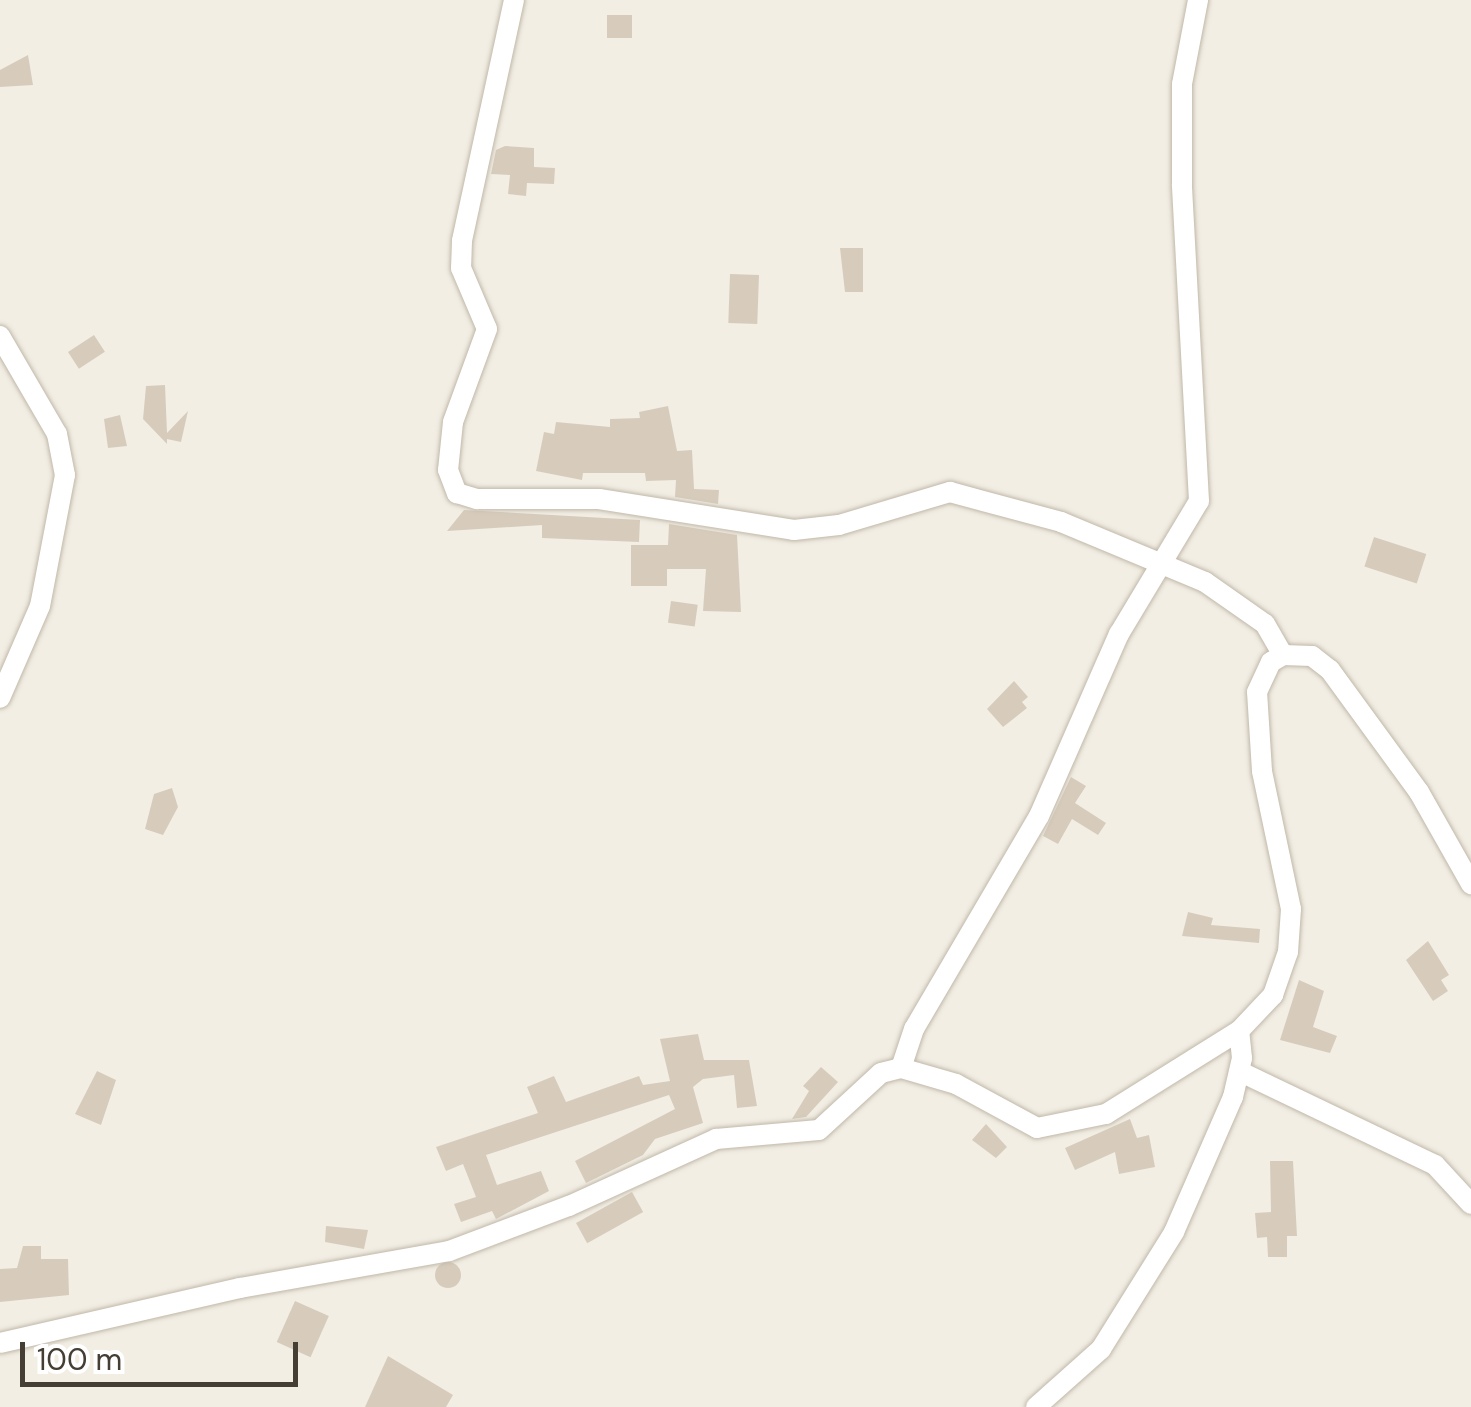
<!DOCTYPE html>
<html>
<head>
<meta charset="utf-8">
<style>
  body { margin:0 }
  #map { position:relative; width:1471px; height:1407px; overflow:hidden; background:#f2eee4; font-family:"DM Sans",sans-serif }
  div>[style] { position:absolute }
  .building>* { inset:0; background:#d7ccbc; transform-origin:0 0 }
  .round { border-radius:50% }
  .roads { filter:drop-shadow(0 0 2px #c1b8a9) drop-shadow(0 0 2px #c1b8a9) }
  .street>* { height:20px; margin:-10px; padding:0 10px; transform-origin:10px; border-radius:10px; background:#fff }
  span { translate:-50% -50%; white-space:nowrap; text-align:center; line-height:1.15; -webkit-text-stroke:8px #fff; paint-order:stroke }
  .scale { position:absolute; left:20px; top:1342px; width:278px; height:45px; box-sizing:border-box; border:5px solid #443e34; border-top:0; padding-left:12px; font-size:30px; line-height:35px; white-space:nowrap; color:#443e34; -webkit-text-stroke:8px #fff; paint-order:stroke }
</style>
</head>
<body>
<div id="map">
  <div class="building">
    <i style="left:607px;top:15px;width:25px;height:23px"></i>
    <i style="clip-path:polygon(28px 55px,33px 85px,0 87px,0 70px)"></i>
    <i style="clip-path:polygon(505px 146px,534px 148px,534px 167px,555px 168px,554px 184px,527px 183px,526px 196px,508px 194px,510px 175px,491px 174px,496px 150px)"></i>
    <i style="clip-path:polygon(840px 248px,863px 248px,863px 292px,845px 292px)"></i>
    <i style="left:730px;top:274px;width:29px;height:49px;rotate:2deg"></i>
    <i style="left:94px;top:335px;width:20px;height:31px;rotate:57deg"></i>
    <i style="clip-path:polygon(165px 385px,167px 433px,188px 411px,181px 442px,167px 439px,167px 444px,143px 419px,146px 386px)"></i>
    <i style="clip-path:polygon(668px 406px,677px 451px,692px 450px,694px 489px,719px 490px,718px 504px,675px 497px,676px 480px,646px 481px,645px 473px,583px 473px,582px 480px,536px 471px,544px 432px,554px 434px,556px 422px,610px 427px,610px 419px,640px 418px,639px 412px)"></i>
    <i style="clip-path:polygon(120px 415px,127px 446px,108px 448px,104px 419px)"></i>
    <i style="clip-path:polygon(464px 510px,640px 520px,639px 542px,542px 538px,542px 525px,447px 531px)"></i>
    <i style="clip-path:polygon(669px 524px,737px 535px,741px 612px,703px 611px,706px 569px,667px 569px,667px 586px,631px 586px,631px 545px,668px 545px)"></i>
    <i style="left:1374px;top:537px;width:55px;height:31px;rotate:18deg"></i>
    <i style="left:671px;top:601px;width:27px;height:22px;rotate:8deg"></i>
    <i style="clip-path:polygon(1014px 681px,1028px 697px,1022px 702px,1027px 708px,1003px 727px,987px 709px)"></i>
    <i style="clip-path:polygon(1071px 777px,1086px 786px,1075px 803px,1106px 823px,1098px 835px,1072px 819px,1058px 844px,1043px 836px)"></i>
    <i style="clip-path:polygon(172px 788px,178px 807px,163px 835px,145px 829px,154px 794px)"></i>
    <i style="clip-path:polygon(1188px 912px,1213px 918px,1211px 925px,1260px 929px,1259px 943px,1182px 936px)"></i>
    <i style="clip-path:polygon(1428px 941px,1449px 975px,1441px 980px,1448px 991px,1433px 1001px,1406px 960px)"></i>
    <i style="clip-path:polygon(1299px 980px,1324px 991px,1313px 1027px,1337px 1036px,1330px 1053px,1280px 1040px)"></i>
    <i style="clip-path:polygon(698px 1034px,704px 1060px,749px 1060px,757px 1106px,737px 1108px,734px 1075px,703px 1079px,693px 1087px,703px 1123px,655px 1139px,643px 1155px,586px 1183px,575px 1161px,675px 1109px,669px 1095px,486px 1155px,497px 1185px,541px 1171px,549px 1191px,496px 1219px,492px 1211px,461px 1222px,454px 1204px,476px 1197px,463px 1164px,446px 1171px,436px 1147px,538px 1113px,527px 1087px,554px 1076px,566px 1102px,639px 1076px,643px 1085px,670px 1081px,660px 1039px)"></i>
    <i style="clip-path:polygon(821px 1067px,838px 1082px,806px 1117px,792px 1119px,809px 1091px,803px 1086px)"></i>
    <i style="clip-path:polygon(97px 1071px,116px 1080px,101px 1125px,75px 1114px)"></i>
    <i style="clip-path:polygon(1130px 1119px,1137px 1138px,1149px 1135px,1155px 1167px,1119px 1174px,1115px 1152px,1075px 1170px,1065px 1148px)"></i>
    <i style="clip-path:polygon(986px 1124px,1007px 1147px,996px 1158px,972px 1140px)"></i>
    <i style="clip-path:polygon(1270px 1161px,1293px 1161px,1297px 1236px,1287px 1236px,1287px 1257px,1268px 1257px,1267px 1237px,1257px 1238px,1255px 1213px,1271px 1212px)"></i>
    <i style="left:632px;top:1192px;width:23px;height:64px;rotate:61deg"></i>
    <i style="clip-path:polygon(326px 1226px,368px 1230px,364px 1249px,325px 1242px)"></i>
    <i style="clip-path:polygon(23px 1246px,41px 1246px,41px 1259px,68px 1259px,69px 1295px,0 1302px,0 1269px,17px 1268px)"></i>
    <i class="round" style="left:435px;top:1262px;width:26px;height:26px"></i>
    <i style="left:295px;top:1301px;width:37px;height:45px;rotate:24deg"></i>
    <i style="clip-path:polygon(388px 1356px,453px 1395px,446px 1407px,365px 1407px)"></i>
  </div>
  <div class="roads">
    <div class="street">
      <i style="left:514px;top:0;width:247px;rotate:102.2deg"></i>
      <i style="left:462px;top:241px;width:27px;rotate:92deg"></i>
      <i style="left:461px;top:268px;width:66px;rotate:66.9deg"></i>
      <i style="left:487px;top:329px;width:99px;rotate:110.1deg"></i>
      <i style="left:453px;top:422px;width:48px;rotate:95.9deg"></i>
      <i style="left:448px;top:470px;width:25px;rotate:69deg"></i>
      <i style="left:457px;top:493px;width:21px;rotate:17deg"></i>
      <i style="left:477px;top:499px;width:122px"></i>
      <i style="left:599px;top:499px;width:197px;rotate:9deg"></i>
      <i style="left:794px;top:530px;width:45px;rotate:-6.3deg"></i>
      <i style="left:839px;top:525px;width:116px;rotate:-16.6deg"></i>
      <i style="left:950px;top:492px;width:115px;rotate:15.1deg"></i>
      <i style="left:1061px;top:522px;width:156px;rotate:22.6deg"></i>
      <i style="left:1205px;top:582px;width:73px;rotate:35deg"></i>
      <i style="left:1265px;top:624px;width:36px;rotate:60deg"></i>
      <i style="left:0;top:336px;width:113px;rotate:59.8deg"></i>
      <i style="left:57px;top:434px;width:42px;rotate:79deg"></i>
      <i style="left:65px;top:475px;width:133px;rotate:100.8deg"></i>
      <i style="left:40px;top:606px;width:100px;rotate:113.5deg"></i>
      <i style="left:901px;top:1068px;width:41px;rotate:-71.6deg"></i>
      <i style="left:914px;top:1029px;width:247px;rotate:-59.6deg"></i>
      <i style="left:1039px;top:816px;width:199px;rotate:-66.3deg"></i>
      <i style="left:1119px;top:634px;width:155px;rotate:-59deg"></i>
      <i style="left:1199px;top:501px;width:317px;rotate:-93.1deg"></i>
      <i style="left:1182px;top:184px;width:100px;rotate:-90deg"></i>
      <i style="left:1182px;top:84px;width:86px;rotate:-79.2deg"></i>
      <i style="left:1241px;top:1072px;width:215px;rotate:25.6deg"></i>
      <i style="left:1435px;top:1165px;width:53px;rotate:47.3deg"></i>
      <i style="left:0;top:1343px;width:246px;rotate:-12.9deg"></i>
      <i style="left:240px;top:1288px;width:212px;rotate:-10deg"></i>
      <i style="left:449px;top:1251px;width:128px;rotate:-20.6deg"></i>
      <i style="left:569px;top:1206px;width:162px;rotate:-24.5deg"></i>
      <i style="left:716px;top:1139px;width:103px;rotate:-5deg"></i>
      <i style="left:819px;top:1130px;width:84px;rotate:-42.6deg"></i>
      <i style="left:881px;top:1073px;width:21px;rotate:-14deg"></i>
      <i style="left:901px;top:1068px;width:57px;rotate:16.2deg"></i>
      <i style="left:956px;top:1084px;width:92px;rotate:28.5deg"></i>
      <i style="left:1037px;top:1128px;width:70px;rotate:-11.5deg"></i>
      <i style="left:1106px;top:1114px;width:157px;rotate:-32deg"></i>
      <i style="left:1239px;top:1031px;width:50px;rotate:-46.6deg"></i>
      <i style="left:1273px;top:995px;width:46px;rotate:-70.8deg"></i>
      <i style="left:1288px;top:952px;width:43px;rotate:-86deg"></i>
      <i style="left:1291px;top:909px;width:141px;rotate:-101.9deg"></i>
      <i style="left:1262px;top:771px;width:79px;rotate:-93.6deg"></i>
      <i style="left:1257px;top:692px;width:33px;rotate:-65deg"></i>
      <i style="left:1271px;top:662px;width:14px;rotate:-30deg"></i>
      <i style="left:1283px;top:655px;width:29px;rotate:2deg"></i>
      <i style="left:1312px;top:656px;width:23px;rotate:38deg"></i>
      <i style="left:1330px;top:670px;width:151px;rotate:53.9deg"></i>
      <i style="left:1419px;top:792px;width:106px;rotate:60.5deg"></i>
      <i style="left:1036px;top:1407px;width:87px;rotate:-41.7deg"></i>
      <i style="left:1101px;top:1349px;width:138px;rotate:-58deg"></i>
      <i style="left:1174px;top:1232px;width:147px;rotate:-66.4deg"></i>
      <i style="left:1233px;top:1097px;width:40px;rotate:-77deg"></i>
      <i style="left:1242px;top:1058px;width:27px;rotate:-96deg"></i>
    </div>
  </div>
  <div class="scale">100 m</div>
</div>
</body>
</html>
